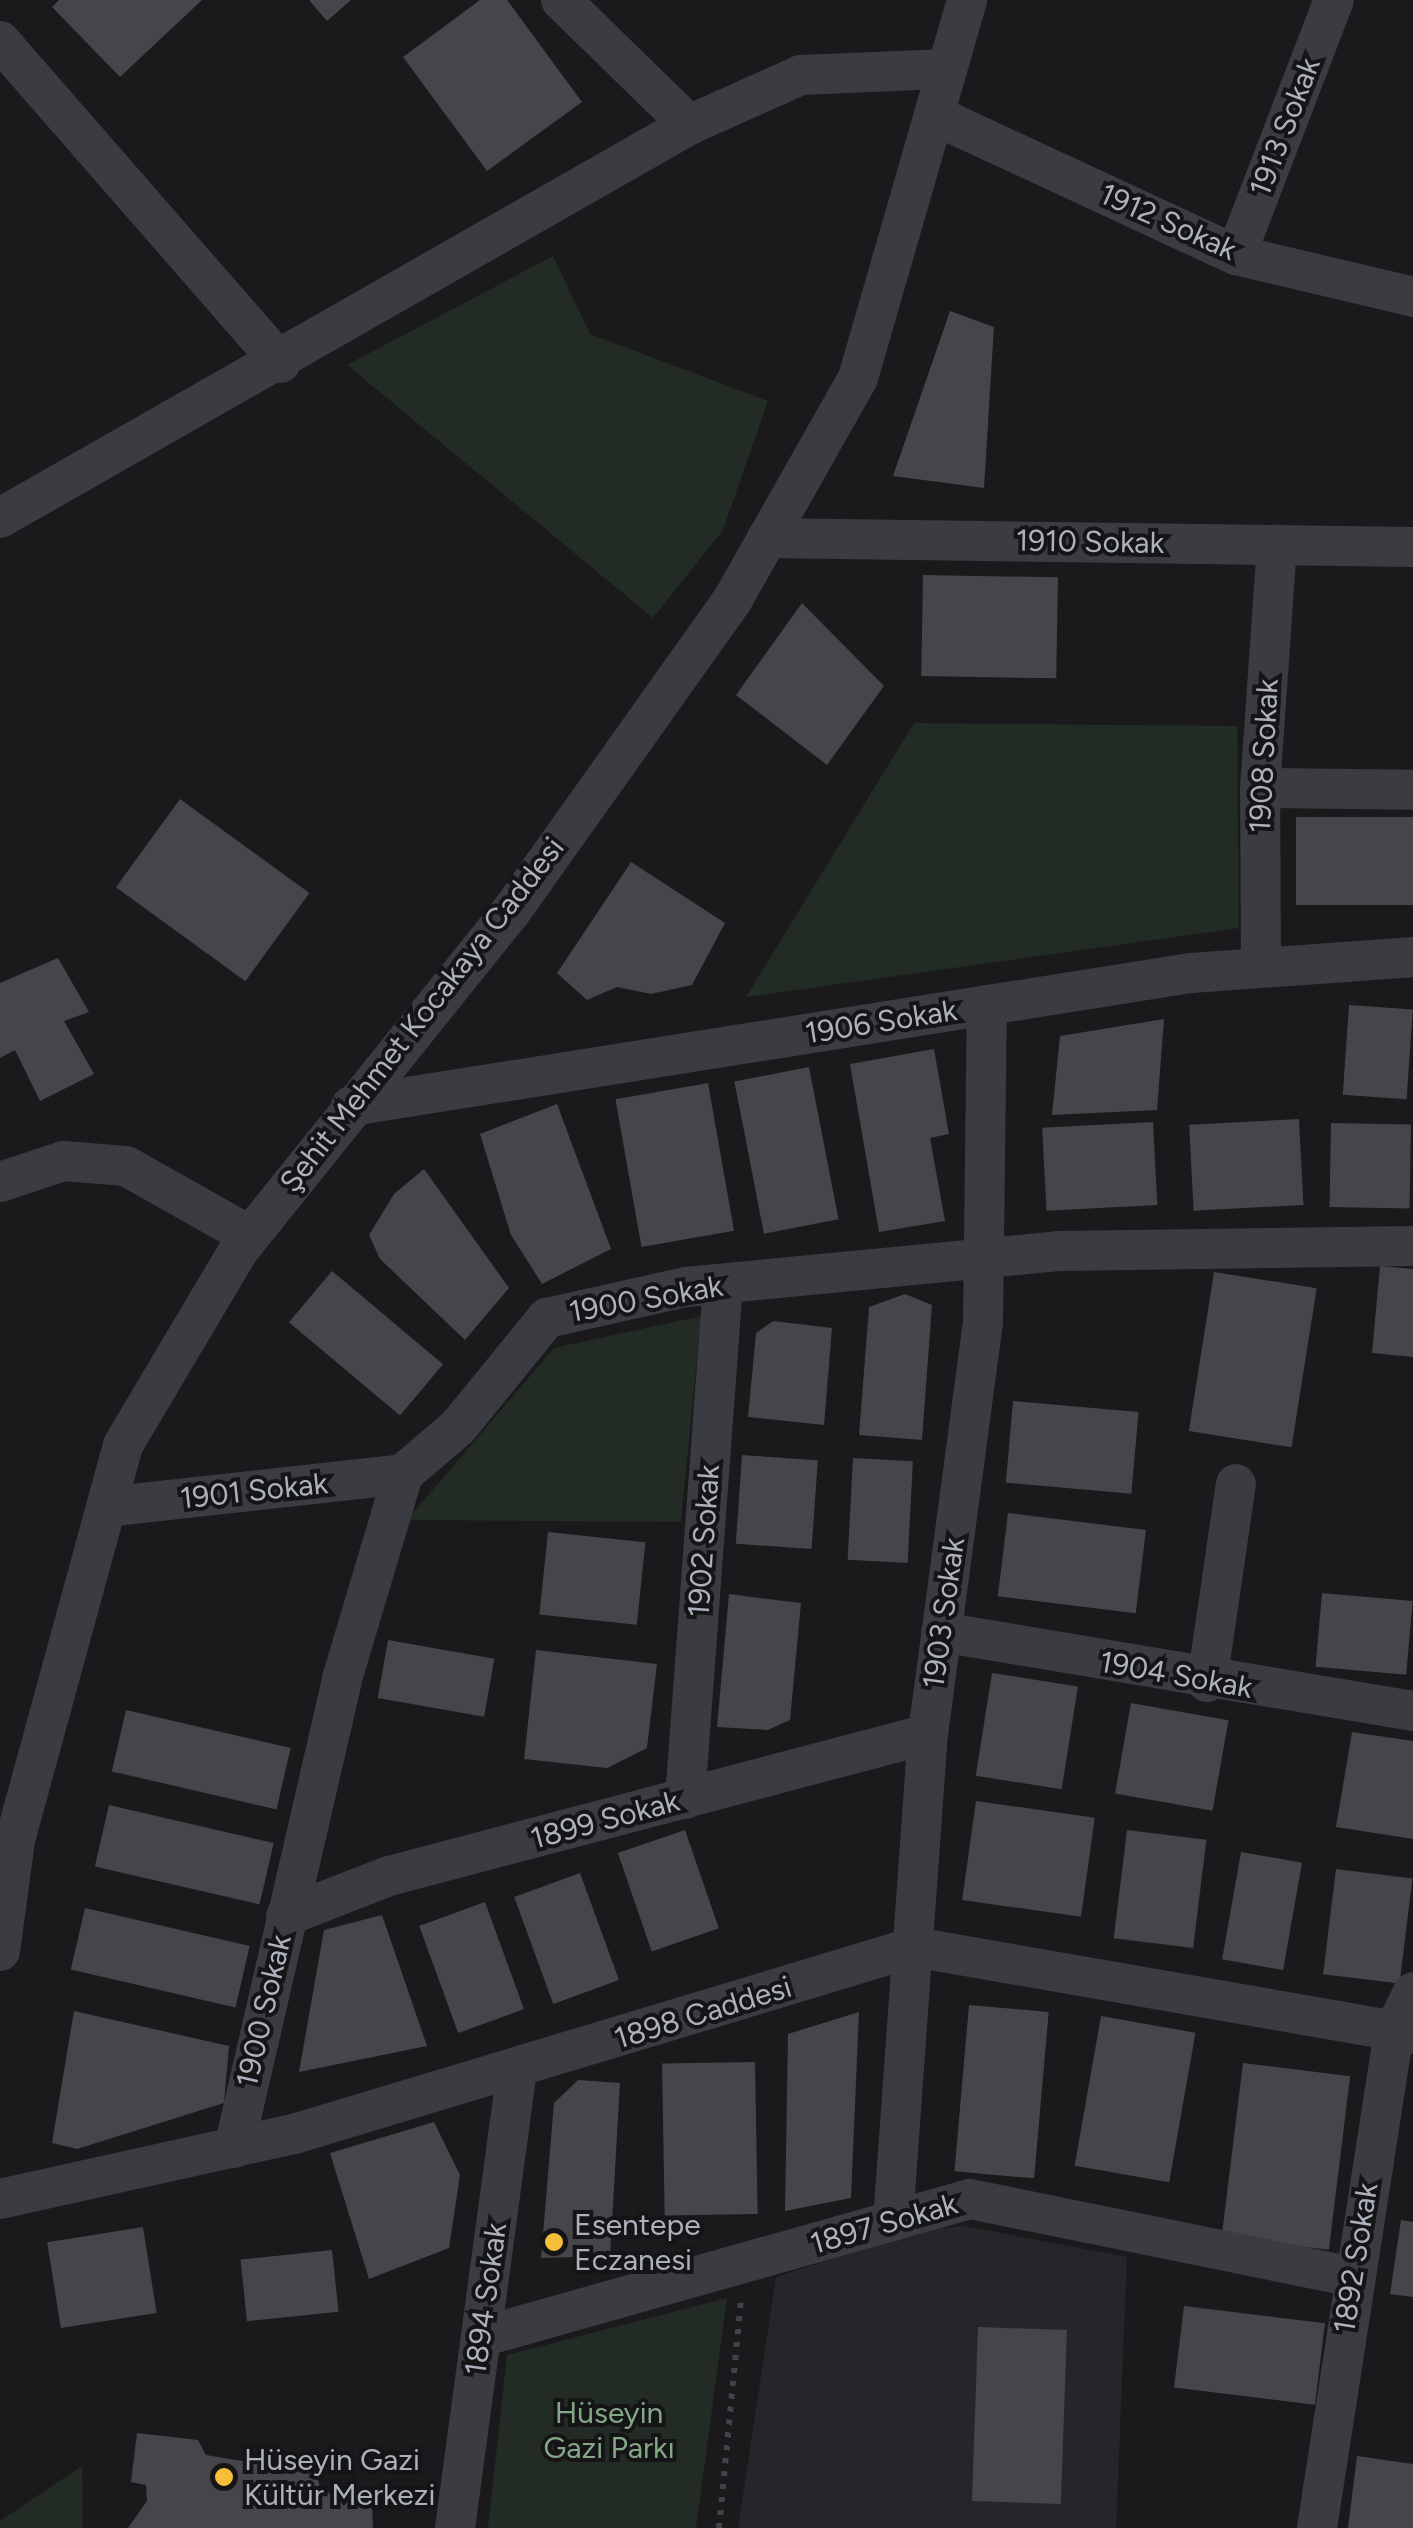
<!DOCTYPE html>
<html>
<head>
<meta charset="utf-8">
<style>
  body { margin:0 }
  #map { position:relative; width:1413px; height:2528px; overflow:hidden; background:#1a1a1d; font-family:Figtree,sans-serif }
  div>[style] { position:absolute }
  .built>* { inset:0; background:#26262a }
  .green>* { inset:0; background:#222b24 }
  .building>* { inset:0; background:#45454a; transform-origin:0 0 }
  .path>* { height:6px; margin-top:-3px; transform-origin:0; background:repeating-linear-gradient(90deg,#414349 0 5px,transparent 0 13px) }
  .minor>* { height:40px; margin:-20px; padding:0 20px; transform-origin:20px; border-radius:20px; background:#3b3c42 }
  .dots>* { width:28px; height:28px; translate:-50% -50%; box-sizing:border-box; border:5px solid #151518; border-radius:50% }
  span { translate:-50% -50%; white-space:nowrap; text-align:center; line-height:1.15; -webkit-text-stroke:8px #151518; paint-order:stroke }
  .street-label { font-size:30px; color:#adb1bc }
  .poi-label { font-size:30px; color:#adb1bc }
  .left { translate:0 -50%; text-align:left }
  .park-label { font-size:30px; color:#84a887 }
</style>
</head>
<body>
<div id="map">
  <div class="built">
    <i style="clip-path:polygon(964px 2226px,1127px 2257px,1116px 2528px,738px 2528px,776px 2277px,921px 2230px)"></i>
  </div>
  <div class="green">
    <i style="clip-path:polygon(553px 256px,590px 334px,768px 401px,723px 530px,653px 618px,347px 365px)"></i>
    <i style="clip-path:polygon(914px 723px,1237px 726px,1239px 928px,746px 997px)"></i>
    <i style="clip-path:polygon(701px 1316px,681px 1522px,407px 1520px,554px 1348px)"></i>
    <i style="clip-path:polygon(727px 2298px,696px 2528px,488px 2528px,507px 2355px)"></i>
    <i style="clip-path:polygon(82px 2466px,83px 2528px,0 2528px,0 2521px)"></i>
  </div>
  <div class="building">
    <i style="clip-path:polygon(59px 0,202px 0,120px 77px,52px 7px)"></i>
    <i style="clip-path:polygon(309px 0,351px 0,327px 21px)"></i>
    <i style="clip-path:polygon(480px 0,507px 0,582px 102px,487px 171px,403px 57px)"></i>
    <i style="clip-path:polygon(950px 311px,994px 327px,984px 488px,893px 476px)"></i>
    <i style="left:923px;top:575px;width:135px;height:101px;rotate:1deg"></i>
    <i style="clip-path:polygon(802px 603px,884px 686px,827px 765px,736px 695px)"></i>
    <i style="left:180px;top:799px;width:160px;height:109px;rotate:36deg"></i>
    <i style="left:1296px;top:817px;width:117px;height:88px"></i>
    <i style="clip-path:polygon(631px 862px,725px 923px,692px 985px,651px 994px,617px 987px,587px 1000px,557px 973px)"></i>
    <i style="clip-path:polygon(58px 958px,89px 1012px,64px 1021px,94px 1074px,40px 1101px,15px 1050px,0 1058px,0 983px)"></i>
    <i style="left:1349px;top:1005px;width:64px;height:90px;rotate:4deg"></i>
    <i style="clip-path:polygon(1164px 1019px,1157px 1110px,1052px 1115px,1060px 1036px)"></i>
    <i style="clip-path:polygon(934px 1049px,949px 1134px,930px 1138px,945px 1221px,879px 1232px,850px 1064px)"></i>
    <i style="left:809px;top:1067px;width:155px;height:76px;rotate:79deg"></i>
    <i style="left:708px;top:1083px;width:150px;height:94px;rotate:80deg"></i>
    <i style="clip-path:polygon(557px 1104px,611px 1249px,542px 1284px,511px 1235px,480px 1134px)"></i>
    <i style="left:1299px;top:1119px;width:86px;height:110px;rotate:87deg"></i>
    <i style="left:1153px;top:1122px;width:83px;height:111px;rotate:87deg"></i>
    <i style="left:1331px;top:1123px;width:80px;height:84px;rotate:1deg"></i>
    <i style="clip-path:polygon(424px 1169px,509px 1288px,465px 1340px,380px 1259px,369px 1235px,394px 1194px)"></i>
    <i style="clip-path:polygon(1380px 1266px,1413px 1269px,1413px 1357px,1372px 1353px)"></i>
    <i style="left:332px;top:1271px;width:145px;height:67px;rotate:40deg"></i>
    <i style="left:1214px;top:1272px;width:104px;height:161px;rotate:9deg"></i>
    <i style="clip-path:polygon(905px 1294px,932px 1305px,922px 1440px,859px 1435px,869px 1307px)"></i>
    <i style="clip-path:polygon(773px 1321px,832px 1328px,824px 1425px,748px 1417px,756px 1333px)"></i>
    <i style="left:1013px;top:1401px;width:126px;height:82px;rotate:5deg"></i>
    <i style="left:742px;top:1455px;width:76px;height:89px;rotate:4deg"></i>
    <i style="left:853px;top:1458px;width:60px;height:102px;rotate:3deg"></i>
    <i style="left:1008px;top:1513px;width:139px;height:84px;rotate:7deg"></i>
    <i style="left:548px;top:1532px;width:98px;height:83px;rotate:6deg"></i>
    <i style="left:1322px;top:1593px;width:91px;height:74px;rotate:5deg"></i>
    <i style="clip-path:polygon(729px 1594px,801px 1603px,790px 1720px,768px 1730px,717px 1727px)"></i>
    <i style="left:388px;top:1640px;width:108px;height:59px;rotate:10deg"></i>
    <i style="clip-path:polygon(536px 1650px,657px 1664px,647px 1748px,607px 1768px,524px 1759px)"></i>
    <i style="left:992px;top:1673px;width:87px;height:104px;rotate:9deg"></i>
    <i style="left:1131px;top:1703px;width:99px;height:92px;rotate:10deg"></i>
    <i style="left:126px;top:1710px;width:169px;height:63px;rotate:13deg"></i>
    <i style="clip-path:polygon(1352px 1732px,1413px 1741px,1413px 1839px,1336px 1827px)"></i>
    <i style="left:976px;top:1801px;width:120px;height:100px;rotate:8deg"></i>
    <i style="left:109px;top:1805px;width:169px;height:63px;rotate:13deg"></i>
    <i style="left:685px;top:1830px;width:104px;height:71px;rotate:71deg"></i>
    <i style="left:1127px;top:1830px;width:80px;height:109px;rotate:7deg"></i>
    <i style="left:1241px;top:1852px;width:62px;height:109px;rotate:10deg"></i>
    <i style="left:1336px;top:1869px;width:77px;height:106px;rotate:7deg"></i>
    <i style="left:580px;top:1873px;width:114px;height:70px;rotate:70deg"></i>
    <i style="left:485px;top:1902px;width:114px;height:70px;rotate:70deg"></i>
    <i style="left:85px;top:1908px;width:169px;height:63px;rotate:13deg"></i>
    <i style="clip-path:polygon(382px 1915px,427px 2046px,299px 2072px,324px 1930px)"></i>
    <i style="left:969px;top:2005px;width:80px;height:167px;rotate:5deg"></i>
    <i style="clip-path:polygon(74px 2011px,229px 2046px,224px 2103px,77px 2149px,52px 2143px)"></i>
    <i style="clip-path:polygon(859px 2012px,851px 2198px,785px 2211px,788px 2034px)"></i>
    <i style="left:1101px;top:2016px;width:96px;height:152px;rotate:10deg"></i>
    <i style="left:755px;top:2062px;width:152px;height:93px;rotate:89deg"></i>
    <i style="left:1243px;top:2063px;width:108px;height:175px;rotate:7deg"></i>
    <i style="clip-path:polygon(578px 2080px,620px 2083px,610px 2256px,541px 2258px,554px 2103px)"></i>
    <i style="clip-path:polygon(434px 2122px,460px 2175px,449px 2248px,369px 2279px,330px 2153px)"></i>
    <i style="clip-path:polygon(1401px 2220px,1413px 2222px,1413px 2297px,1390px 2294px)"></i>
    <i style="left:143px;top:2227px;width:87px;height:97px;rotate:81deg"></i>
    <i style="left:332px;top:2250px;width:62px;height:92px;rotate:84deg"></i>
    <i style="left:1184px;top:2306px;width:142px;height:82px;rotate:7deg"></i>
    <i style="left:978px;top:2327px;width:89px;height:174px;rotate:2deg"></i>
    <i style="clip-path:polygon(137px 2433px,198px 2440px,206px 2455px,316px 2473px,321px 2491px,372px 2502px,373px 2528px,128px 2528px,147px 2501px,146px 2485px,131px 2482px)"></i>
    <i style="clip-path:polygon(1357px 2456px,1413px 2464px,1413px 2528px,1348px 2528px)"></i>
  </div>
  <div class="path">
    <i style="left:719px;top:2528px;width:229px;rotate:-84.5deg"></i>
  </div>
  <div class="minor">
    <i style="left:561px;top:0;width:179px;rotate:44.3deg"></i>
    <i style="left:0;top:41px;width:427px;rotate:48.9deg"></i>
    <i style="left:934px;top:115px;width:333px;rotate:24.9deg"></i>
    <i style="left:1236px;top:255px;width:182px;rotate:13.3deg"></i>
    <i style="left:1236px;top:255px;width:273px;rotate:-69deg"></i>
    <i style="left:0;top:518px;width:793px;rotate:-29.7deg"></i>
    <i style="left:689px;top:125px;width:123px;rotate:-24.1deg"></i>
    <i style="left:801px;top:75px;width:146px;rotate:-2.4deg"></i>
    <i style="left:767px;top:538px;width:646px;rotate:0.8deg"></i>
    <i style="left:1260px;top:788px;width:153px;rotate:0.7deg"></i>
    <i style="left:1261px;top:966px;width:178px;rotate:-90.3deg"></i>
    <i style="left:1260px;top:788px;width:244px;rotate:-86deg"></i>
    <i style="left:351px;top:1106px;width:850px;rotate:-9deg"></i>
    <i style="left:1191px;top:973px;width:223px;rotate:-4.1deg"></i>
    <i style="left:0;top:1182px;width:66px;rotate:-18.4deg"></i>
    <i style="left:63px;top:1161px;width:63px;rotate:4.5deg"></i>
    <i style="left:126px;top:1166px;width:142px;rotate:29.4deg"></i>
    <i style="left:106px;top:1507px;width:299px;rotate:-6.3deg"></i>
    <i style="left:941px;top:1632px;width:479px;rotate:9.5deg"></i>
    <i style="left:1207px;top:1682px;width:200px;rotate:-81.7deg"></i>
    <i style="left:685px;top:1799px;width:516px;rotate:-85.78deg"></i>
    <i style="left:286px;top:1916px;width:110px;rotate:-21.2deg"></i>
    <i style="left:389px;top:1876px;width:557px;rotate:-14.76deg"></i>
    <i style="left:0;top:1951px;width:112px;rotate:-82.3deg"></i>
    <i style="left:15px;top:1840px;width:409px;rotate:-74.7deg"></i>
    <i style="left:123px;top:1445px;width:226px;rotate:-59.3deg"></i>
    <i style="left:238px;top:1251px;width:434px;rotate:-51.2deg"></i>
    <i style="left:510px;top:913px;width:385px;rotate:-54.6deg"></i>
    <i style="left:733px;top:599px;width:254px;rotate:-60.5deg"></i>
    <i style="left:858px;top:378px;width:393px;rotate:-73.9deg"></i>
    <i style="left:234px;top:2148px;width:481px;rotate:-77deg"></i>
    <i style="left:342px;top:1679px;width:214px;rotate:-73.4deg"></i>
    <i style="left:403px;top:1474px;width:72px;rotate:-40.5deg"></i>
    <i style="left:458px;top:1427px;width:141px;rotate:-50.8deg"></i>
    <i style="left:547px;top:1318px;width:142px;rotate:-12.6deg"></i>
    <i style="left:686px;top:1287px;width:376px;rotate:-5.5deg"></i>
    <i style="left:1060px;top:1251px;width:353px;rotate:-0.8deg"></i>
    <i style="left:0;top:2199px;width:301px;rotate:-12.5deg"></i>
    <i style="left:294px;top:2134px;width:648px;rotate:-16.78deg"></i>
    <i style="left:914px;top:1947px;width:507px;rotate:9.89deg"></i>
    <i style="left:893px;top:2221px;width:488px;rotate:-85.9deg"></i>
    <i style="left:928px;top:1734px;width:416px;rotate:-82.4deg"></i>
    <i style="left:983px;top:1322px;width:317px;rotate:-89.3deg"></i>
    <i style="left:481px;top:2337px;width:508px;rotate:-15.76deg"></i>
    <i style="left:970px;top:2199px;width:390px;rotate:11.5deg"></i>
    <i style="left:455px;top:2528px;width:462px;rotate:-82.3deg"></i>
    <i style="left:1317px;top:2528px;width:503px;rotate:-81.19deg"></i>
    <i style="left:1394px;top:2031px;width:43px;rotate:-64deg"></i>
  </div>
  <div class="dots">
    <i style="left:554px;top:2242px;background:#f6bf39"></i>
    <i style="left:224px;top:2477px;background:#f6bf39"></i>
  </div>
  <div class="street-label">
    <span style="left:1285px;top:127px;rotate:-69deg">1913 Sokak</span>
    <span style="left:1168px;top:222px;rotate:24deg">1912 Sokak</span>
    <span style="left:1090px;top:542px;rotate:1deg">1910 Sokak</span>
    <span style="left:1264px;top:756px;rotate:-87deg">1908 Sokak</span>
    <span style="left:422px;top:1015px;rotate:-52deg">Şehit Mehmet Kocakaya Caddesi</span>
    <span style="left:881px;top:1022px;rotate:-9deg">1906 Sokak</span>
    <span style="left:646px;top:1299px;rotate:-10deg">1900 Sokak</span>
    <span style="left:254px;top:1491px;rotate:-6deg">1901 Sokak</span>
    <span style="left:704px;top:1541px;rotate:-86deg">1902 Sokak</span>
    <span style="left:944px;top:1613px;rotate:-82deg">1903 Sokak</span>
    <span style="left:1176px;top:1675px;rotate:10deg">1904 Sokak</span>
    <span style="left:605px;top:1820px;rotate:-15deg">1899 Sokak</span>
    <span style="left:264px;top:2011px;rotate:-77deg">1900 Sokak</span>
    <span style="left:703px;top:2013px;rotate:-17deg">1898 Caddesi</span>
    <span style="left:884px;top:2224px;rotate:-16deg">1897 Sokak</span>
    <span style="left:1356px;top:2258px;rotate:-81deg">1892 Sokak</span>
    <span style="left:486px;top:2299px;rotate:-82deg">1894 Sokak</span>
  </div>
  <div class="poi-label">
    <span class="left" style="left:574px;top:2242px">Esentepe<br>Eczanesi</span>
    <span class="left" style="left:244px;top:2477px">Hüseyin Gazi<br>Kültür Merkezi</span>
  </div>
  <div class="park-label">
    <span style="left:609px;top:2430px">Hüseyin<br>Gazi Parkı</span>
  </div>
</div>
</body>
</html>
